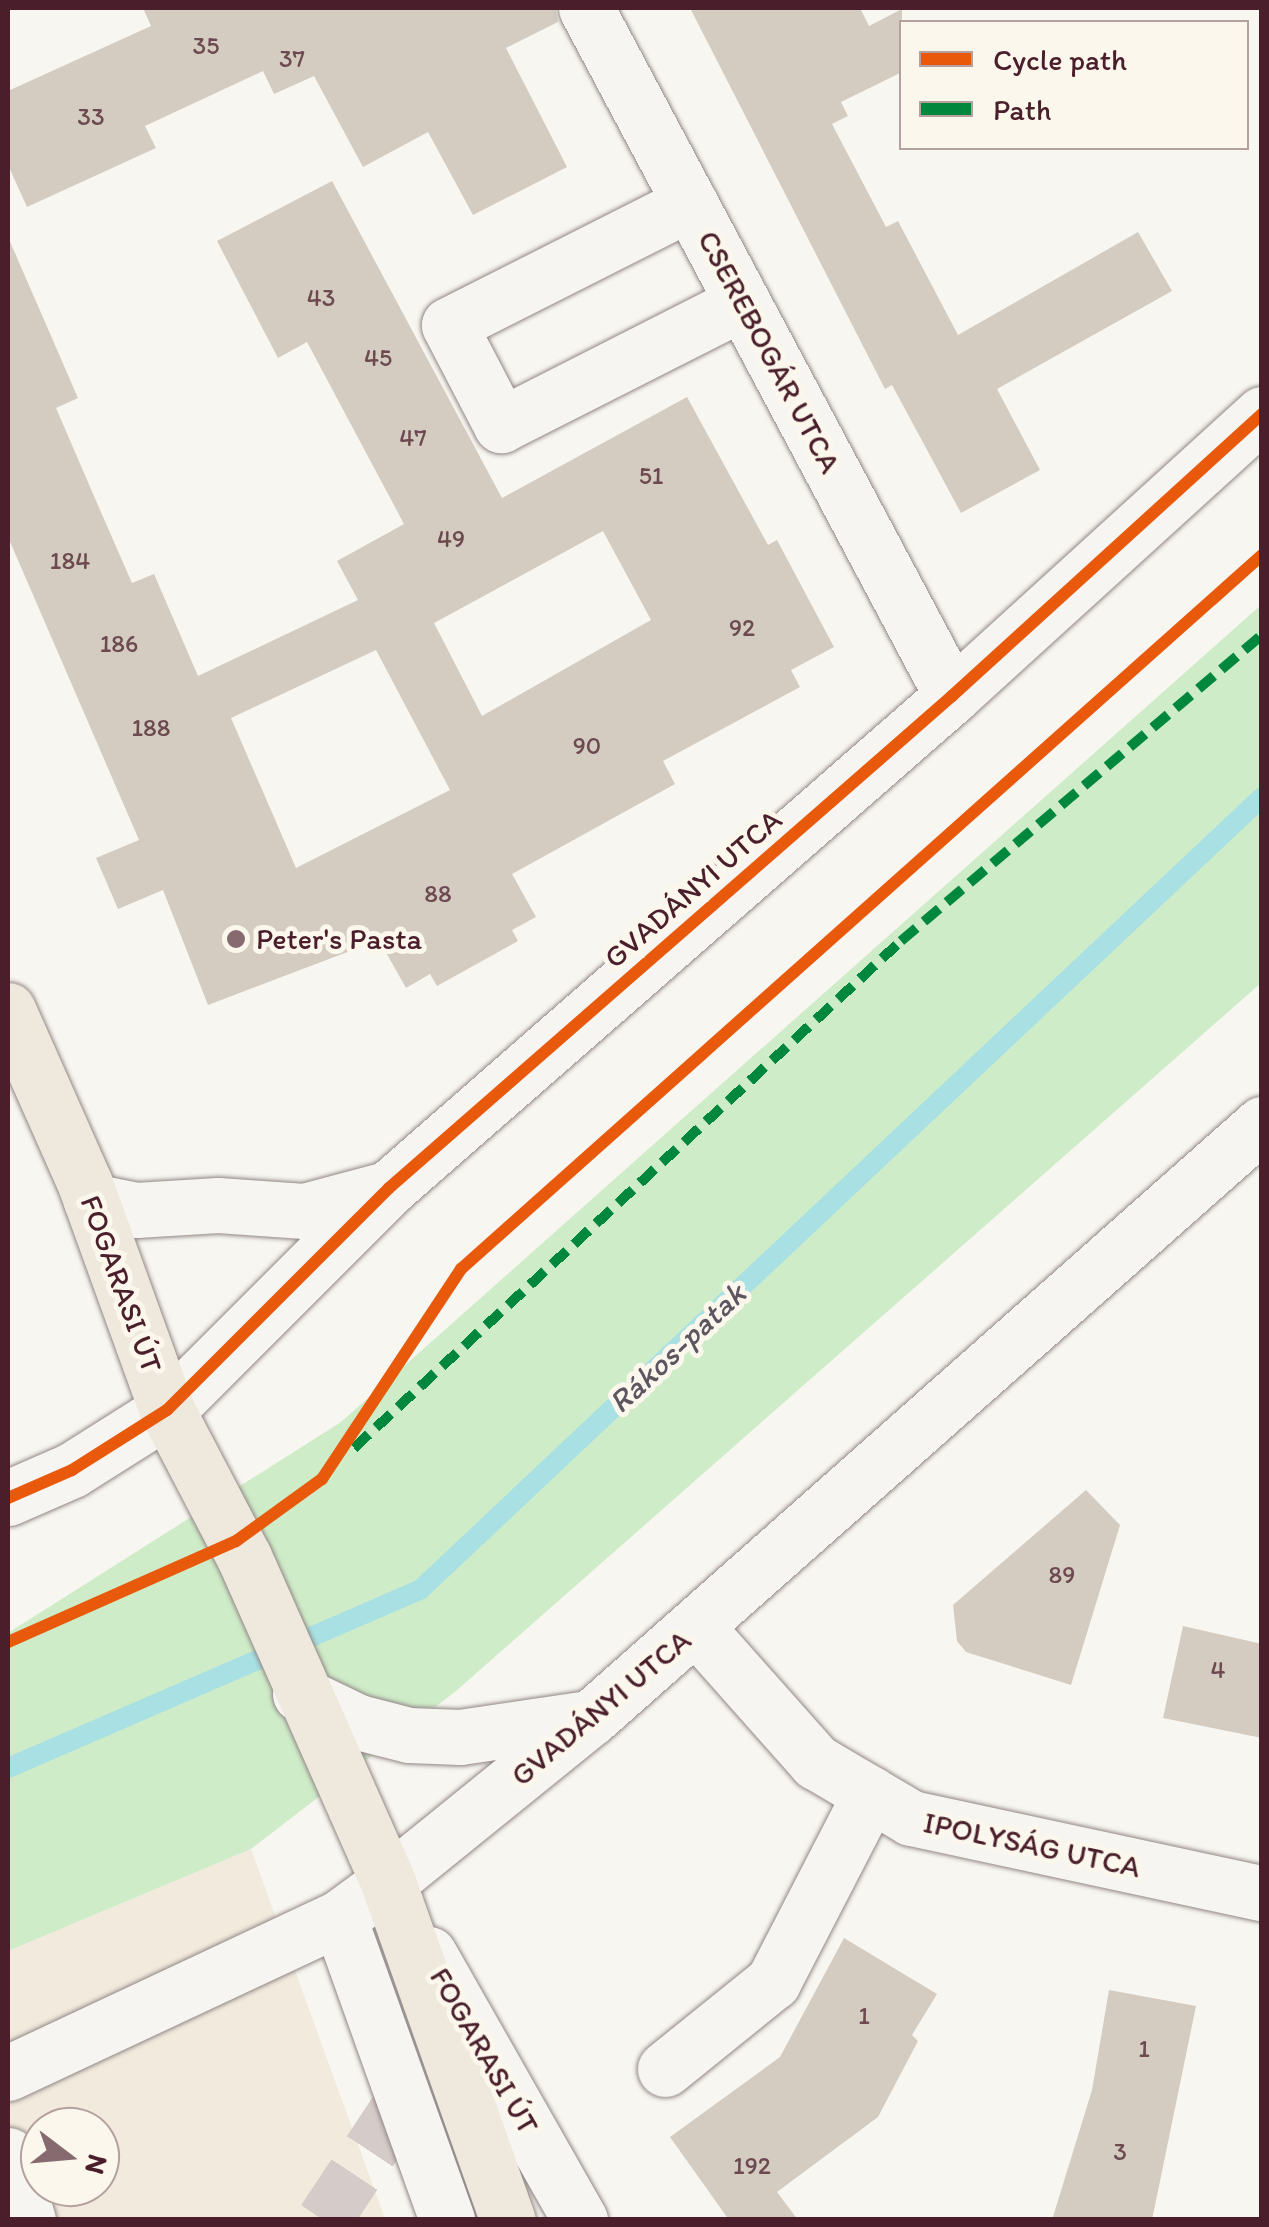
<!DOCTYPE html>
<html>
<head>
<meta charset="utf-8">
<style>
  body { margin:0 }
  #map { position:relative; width:1269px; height:2227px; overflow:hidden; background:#f8f6f0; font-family:Itim,sans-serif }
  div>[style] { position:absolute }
  .built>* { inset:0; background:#f2eadc }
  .green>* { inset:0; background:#cfecc8 }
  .stream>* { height:20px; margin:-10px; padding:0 10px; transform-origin:10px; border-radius:10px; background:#a8e0e3 }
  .building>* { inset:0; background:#d4ccc1 }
  .minor-tunnel>* { height:55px; margin-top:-27.5px; transform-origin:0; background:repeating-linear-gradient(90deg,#d5cbc9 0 55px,transparent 0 83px) }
  .roads { filter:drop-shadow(0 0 2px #918787) drop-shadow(0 0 2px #918787) }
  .minor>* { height:55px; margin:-27.5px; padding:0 27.5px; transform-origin:27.5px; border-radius:27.5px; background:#f6f5f1 }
  .major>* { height:55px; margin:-27.5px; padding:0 27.5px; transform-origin:27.5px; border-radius:27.5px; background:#eee8dd }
  .quiet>* { height:10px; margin-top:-5px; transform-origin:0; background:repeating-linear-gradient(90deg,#00873e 0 20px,transparent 0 30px) }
  .cycleway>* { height:12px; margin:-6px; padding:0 6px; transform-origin:6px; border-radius:6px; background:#e8590c }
  .dots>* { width:28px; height:28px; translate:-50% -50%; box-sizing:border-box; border:5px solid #fbf7ec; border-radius:50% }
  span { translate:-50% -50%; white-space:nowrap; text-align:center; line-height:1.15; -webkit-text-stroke:10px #fbf7ec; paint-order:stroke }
  .number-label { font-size:25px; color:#6c4a50 }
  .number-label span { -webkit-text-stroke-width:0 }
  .street-label { font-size:30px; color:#4a1f2b }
  .poi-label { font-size:30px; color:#4a1f2b }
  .left { translate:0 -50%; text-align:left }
  .water-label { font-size:32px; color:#5c5661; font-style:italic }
  .frame { position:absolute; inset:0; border:10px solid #4a1f2b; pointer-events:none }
  .legend { position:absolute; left:899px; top:20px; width:350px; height:130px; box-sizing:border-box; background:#fbf7ec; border:2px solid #b4a19f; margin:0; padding:12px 18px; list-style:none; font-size:30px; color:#4a1f2b }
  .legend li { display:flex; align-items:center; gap:20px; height:50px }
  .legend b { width:50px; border:2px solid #b4a19f }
  .north { position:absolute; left:20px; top:2107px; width:100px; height:100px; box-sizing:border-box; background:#fbf7ec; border:2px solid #b4a19f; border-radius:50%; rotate:106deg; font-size:28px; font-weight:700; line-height:40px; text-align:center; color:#4a1f2b }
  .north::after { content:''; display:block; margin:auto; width:35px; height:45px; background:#876a70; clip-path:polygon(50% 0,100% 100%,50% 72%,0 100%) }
</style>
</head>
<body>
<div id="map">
  <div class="built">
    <i style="clip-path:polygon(evenodd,251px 1849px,385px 2219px,8px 2220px,8px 1951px,251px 1849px,40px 2127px,100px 2127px,100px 2187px,40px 2187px,40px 2127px)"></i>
  </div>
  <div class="green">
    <i style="clip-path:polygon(1261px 605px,1261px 983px,456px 1691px,251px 1849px,8px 1951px,8px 1633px,341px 1422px)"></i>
  </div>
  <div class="stream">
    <i style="left:8px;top:1768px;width:450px;rotate:-23.4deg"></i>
    <i style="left:421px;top:1589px;width:1155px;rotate:-43.28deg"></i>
  </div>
  <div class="building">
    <i style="clip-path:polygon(143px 8px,555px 8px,558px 22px,506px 48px,567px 167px,473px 215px,428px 132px,363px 167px,314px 76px,274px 94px,263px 71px,145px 126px,156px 148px,27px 207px,8px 165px,8px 91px,151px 26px)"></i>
    <i style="clip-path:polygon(690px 8px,860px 8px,869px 26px,902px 9px,902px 72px,841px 102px,848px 116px,832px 124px,886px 227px,898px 221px,958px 335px,1138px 232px,1172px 291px,997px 389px,1040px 470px,961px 513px,892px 385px,885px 389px)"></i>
    <i style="clip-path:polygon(evenodd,332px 181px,502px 498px,687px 397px,768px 545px,777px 540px,834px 647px,791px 670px,800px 687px,663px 761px,675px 784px,512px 874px,536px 917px,512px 930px,518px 941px,437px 986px,430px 974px,406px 988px,379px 940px,208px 1005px,163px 890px,118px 909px,96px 858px,139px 840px,8px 537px,8px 237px,78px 398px,56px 408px,97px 503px,132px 583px,154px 574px,198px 676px,358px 600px,337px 561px,404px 524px,307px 342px,278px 358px,217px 241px,332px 181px,603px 531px,651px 620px,482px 716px,434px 623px,603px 531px,332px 181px,376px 650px,450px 790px,296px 868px,231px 718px,376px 650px)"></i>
    <i style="clip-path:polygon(1086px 1490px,1120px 1525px,1071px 1685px,966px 1652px,957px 1641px,953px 1605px)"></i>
    <i style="clip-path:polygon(1183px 1626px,1262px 1644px,1262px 1738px,1163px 1718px)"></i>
    <i style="clip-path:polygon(844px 1938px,937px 1994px,912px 2035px,918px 2041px,878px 2117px,777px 2192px,798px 2220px,729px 2220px,670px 2137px,780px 2057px)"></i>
    <i style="clip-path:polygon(1109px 1990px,1196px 2006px,1152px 2220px,1052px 2220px,1092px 2090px)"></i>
  </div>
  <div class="minor-tunnel">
    <i style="left:324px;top:2220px;width:145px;rotate:-56.5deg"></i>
  </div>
  <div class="roads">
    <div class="minor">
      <i style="left:586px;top:8px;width:779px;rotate:61.99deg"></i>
      <i style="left:690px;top:203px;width:270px;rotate:153.2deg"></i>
      <i style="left:449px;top:325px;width:113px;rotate:62.5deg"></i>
      <i style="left:501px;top:425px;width:271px;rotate:-26.9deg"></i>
      <i style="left:91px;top:1201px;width:46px;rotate:11.3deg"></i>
      <i style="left:136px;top:1210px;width:82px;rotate:-3.5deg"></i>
      <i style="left:218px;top:1205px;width:86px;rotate:4deg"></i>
      <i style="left:304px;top:1211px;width:85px;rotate:-15deg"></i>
      <i style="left:8px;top:1498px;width:70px;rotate:-23.6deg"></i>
      <i style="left:72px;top:1470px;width:112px;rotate:-32.3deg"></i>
      <i style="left:167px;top:1410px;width:314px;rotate:-45deg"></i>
      <i style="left:389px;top:1188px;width:748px;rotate:-41.15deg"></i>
      <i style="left:952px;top:696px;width:419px;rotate:-42.3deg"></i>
      <i style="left:696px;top:1627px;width:181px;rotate:48.4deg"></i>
      <i style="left:816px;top:1762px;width:110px;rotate:30.5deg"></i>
      <i style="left:911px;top:1818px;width:359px;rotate:12.1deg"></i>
      <i style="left:300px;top:1694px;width:64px;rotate:25.8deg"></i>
      <i style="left:358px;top:1722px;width:53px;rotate:14.3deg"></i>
      <i style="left:409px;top:1735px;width:51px;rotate:2.2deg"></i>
      <i style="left:460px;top:1737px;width:130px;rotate:-8.4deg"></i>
      <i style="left:339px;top:1918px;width:321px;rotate:70.3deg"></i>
      <i style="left:429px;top:1954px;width:306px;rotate:60.4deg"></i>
      <i style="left:665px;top:2069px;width:139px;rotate:-38.9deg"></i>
      <i style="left:773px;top:1982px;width:212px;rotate:-62.7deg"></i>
      <i style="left:8px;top:2073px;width:365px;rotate:-25.1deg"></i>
      <i style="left:339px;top:1918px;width:61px;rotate:-36.3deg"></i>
      <i style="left:388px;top:1882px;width:262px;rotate:-39deg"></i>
      <i style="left:592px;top:1717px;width:895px;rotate:-41.51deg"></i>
      <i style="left:8px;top:2155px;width:68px;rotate:72.9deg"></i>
    </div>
    <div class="major">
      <i style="left:8px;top:1010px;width:190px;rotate:66.1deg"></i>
      <i style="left:85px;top:1184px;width:240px;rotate:70.1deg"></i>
      <i style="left:167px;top:1410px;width:166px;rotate:62.4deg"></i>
      <i style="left:244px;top:1557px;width:355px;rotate:66.1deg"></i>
      <i style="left:388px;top:1882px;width:359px;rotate:70.5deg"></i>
    </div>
  </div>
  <div class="quiet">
    <i style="left:354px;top:1448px;width:746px;rotate:-42.83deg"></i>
    <i style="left:901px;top:941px;width:473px;rotate:-40.3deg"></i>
  </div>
  <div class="cycleway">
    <i style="left:8px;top:1498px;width:70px;rotate:-23.6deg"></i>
    <i style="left:72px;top:1470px;width:112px;rotate:-32.3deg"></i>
    <i style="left:167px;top:1410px;width:314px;rotate:-45deg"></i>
    <i style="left:389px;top:1188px;width:748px;rotate:-41.15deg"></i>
    <i style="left:952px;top:696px;width:419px;rotate:-42.3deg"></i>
    <i style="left:8px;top:1642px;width:249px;rotate:-23.9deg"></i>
    <i style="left:236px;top:1541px;width:106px;rotate:-35.8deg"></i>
    <i style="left:322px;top:1479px;width:252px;rotate:-56.5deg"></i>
    <i style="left:461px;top:1269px;width:1073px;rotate:-41.71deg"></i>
  </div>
  <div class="dots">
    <i style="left:236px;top:939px;background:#876a70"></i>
  </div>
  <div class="number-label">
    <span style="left:206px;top:45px">35</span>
    <span style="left:292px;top:58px">37</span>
    <span style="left:91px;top:116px">33</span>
    <span style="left:321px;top:297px">43</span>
    <span style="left:378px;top:357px">45</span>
    <span style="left:413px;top:437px">47</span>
    <span style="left:651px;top:475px">51</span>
    <span style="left:451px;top:538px">49</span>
    <span style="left:70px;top:560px">184</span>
    <span style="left:742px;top:627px">92</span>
    <span style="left:119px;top:643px">186</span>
    <span style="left:151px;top:727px">188</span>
    <span style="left:587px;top:745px">90</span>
    <span style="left:438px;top:893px">88</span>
    <span style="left:1062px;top:1574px">89</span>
    <span style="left:1218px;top:1669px">4</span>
    <span style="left:864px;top:2015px">1</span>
    <span style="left:1144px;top:2048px">1</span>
    <span style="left:1120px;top:2151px">3</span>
    <span style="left:752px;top:2165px">192</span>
  </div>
  <div class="street-label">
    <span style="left:769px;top:352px;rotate:62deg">CSEREBOGÁR UTCA</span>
    <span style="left:693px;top:889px;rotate:-41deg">GVADÁNYI UTCA</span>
    <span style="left:121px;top:1284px;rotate:70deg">FOGARASI ÚT</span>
    <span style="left:601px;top:1708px;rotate:-40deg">GVADÁNYI UTCA</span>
    <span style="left:1032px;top:1845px;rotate:12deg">IPOLYSÁG UTCA</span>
    <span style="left:484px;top:2051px;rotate:60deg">FOGARASI ÚT</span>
  </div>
  <div class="poi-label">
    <span class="left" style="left:256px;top:939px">Peter's Pasta</span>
  </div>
  <div class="water-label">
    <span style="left:677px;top:1348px;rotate:-43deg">Rákos-patak</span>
  </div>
  <div class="frame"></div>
  <ul class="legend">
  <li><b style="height:12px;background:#e8590c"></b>Cycle path</li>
  <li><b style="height:12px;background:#00873e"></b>Path</li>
  </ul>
  <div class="north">N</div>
</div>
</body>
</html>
